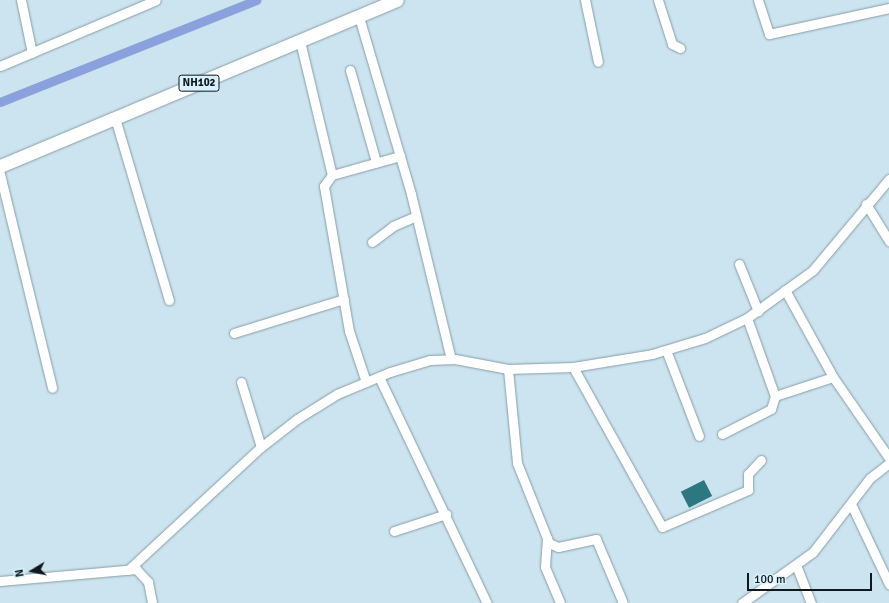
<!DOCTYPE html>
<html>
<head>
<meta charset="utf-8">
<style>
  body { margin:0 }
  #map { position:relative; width:889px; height:603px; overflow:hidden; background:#cce4ef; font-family:Signika,sans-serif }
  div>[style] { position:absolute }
  .canal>* { height:9px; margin:-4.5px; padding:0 4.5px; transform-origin:4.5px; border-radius:4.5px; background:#8aa1dd }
  .building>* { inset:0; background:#2d7880; transform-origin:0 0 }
  .roads { filter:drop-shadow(0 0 1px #869da7) drop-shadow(0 0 1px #869da7) }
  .minor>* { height:9px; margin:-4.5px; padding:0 4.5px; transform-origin:4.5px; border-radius:4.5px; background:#fff }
  .highway>* { height:13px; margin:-6.5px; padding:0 6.5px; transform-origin:6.5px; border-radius:6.5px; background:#fff }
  span { translate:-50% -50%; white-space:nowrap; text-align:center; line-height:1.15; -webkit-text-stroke:3px #d9f1fc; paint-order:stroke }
  .shield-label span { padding:1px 3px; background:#d9f1fc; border:1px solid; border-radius:3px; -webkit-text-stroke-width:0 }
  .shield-label { font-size:11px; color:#0f181c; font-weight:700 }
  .north { position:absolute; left:12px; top:551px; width:40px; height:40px; -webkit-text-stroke:3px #d9f1fc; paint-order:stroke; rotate:260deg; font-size:11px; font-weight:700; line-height:16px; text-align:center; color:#0f181c }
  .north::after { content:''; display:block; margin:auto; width:14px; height:18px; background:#0f181c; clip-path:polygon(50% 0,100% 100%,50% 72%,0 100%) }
  .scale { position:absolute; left:747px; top:573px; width:125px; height:18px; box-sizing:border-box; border:2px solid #0f181c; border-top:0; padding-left:5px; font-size:12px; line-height:14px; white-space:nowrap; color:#0f181c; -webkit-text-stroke:3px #d9f1fc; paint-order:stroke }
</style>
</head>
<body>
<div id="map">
  <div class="canal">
    <i style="left:0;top:102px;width:276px;rotate:-21.7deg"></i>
  </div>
  <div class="building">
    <i style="left:704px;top:480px;width:18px;height:26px;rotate:63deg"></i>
  </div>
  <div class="roads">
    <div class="minor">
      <i style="left:21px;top:0;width:54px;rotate:78.3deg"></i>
      <i style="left:585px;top:0;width:63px;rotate:78.2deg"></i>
      <i style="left:658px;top:0;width:46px;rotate:72.3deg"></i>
      <i style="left:672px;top:44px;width:9px;rotate:27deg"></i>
      <i style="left:758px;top:0;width:36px;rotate:72deg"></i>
      <i style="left:769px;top:34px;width:123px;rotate:-12.2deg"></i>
      <i style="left:359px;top:17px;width:184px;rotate:73.6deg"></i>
      <i style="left:411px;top:194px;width:170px;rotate:76.4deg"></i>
      <i style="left:300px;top:41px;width:138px;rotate:76.6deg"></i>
      <i style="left:0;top:66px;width:169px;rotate:-22.9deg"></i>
      <i style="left:350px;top:70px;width:96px;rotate:74.2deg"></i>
      <i style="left:115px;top:118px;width:190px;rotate:73.5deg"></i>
      <i style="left:0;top:174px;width:220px;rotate:76.3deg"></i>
      <i style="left:866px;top:204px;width:44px;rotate:58.1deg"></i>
      <i style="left:372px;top:242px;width:26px;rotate:-37deg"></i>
      <i style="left:393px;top:226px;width:25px;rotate:-23deg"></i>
      <i style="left:739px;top:264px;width:51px;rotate:68deg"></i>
      <i style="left:785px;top:290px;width:99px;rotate:61.1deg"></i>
      <i style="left:833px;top:377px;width:98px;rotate:55.3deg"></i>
      <i style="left:747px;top:318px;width:83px;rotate:70.3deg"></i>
      <i style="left:775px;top:396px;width:61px;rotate:-18.1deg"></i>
      <i style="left:234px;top:333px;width:115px;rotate:-17.2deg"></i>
      <i style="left:666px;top:350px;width:92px;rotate:69deg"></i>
      <i style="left:573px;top:367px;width:183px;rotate:60.9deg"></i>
      <i style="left:662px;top:527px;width:94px;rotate:-23.3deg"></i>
      <i style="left:748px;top:490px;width:16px;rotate:-90deg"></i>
      <i style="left:748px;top:474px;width:19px;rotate:-47deg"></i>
      <i style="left:508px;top:369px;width:94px;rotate:84.5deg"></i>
      <i style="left:517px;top:463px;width:86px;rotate:68.2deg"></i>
      <i style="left:549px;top:543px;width:10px;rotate:24deg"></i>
      <i style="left:558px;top:547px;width:39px;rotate:-12deg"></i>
      <i style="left:596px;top:539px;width:69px;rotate:67.1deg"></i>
      <i style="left:379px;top:377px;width:250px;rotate:64.5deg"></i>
      <i style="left:241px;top:382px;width:68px;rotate:72.9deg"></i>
      <i style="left:366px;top:382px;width:54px;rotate:-108.4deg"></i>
      <i style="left:349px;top:331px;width:147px;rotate:-99.8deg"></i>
      <i style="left:324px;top:186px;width:14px;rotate:-54deg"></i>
      <i style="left:332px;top:175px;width:71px;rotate:-15.6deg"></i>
      <i style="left:722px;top:434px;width:55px;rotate:-27deg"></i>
      <i style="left:771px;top:409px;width:14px;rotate:-73deg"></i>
      <i style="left:851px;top:504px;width:89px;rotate:64.6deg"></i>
      <i style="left:394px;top:531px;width:55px;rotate:-18.1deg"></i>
      <i style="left:547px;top:538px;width:29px;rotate:94deg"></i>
      <i style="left:545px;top:567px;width:39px;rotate:67deg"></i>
      <i style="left:796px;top:565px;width:41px;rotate:68.5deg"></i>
      <i style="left:128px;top:570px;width:181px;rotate:-42.8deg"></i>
      <i style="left:261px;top:447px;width:46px;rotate:-37.9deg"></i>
      <i style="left:297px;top:419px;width:47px;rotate:-32deg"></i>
      <i style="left:337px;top:394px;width:57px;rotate:-22.5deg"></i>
      <i style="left:390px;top:372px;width:42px;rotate:-16.7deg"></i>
      <i style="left:430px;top:360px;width:25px;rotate:-2deg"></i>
      <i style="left:455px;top:359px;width:54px;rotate:10.7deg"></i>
      <i style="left:508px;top:369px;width:65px;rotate:-1.8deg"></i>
      <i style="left:573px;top:367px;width:80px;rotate:-9.3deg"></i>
      <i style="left:652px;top:354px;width:55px;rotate:-16.8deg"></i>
      <i style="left:705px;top:338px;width:47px;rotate:-25.5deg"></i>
      <i style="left:747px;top:318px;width:82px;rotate:-36deg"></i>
      <i style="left:813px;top:270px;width:119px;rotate:-50.1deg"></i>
      <i style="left:0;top:581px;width:137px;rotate:-5deg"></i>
      <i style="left:136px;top:569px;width:18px;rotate:47deg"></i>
      <i style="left:148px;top:582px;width:21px;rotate:79deg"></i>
      <i style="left:742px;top:603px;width:87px;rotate:-35.7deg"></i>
      <i style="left:813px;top:552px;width:93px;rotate:-52.4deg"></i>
      <i style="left:870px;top:478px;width:24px;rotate:-38deg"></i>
    </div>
    <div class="highway">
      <i style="left:0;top:166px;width:430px;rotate:-22.7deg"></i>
    </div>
  </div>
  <div class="shield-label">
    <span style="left:199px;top:83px">NH102</span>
  </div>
  <div class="north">N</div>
  <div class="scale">100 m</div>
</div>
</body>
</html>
